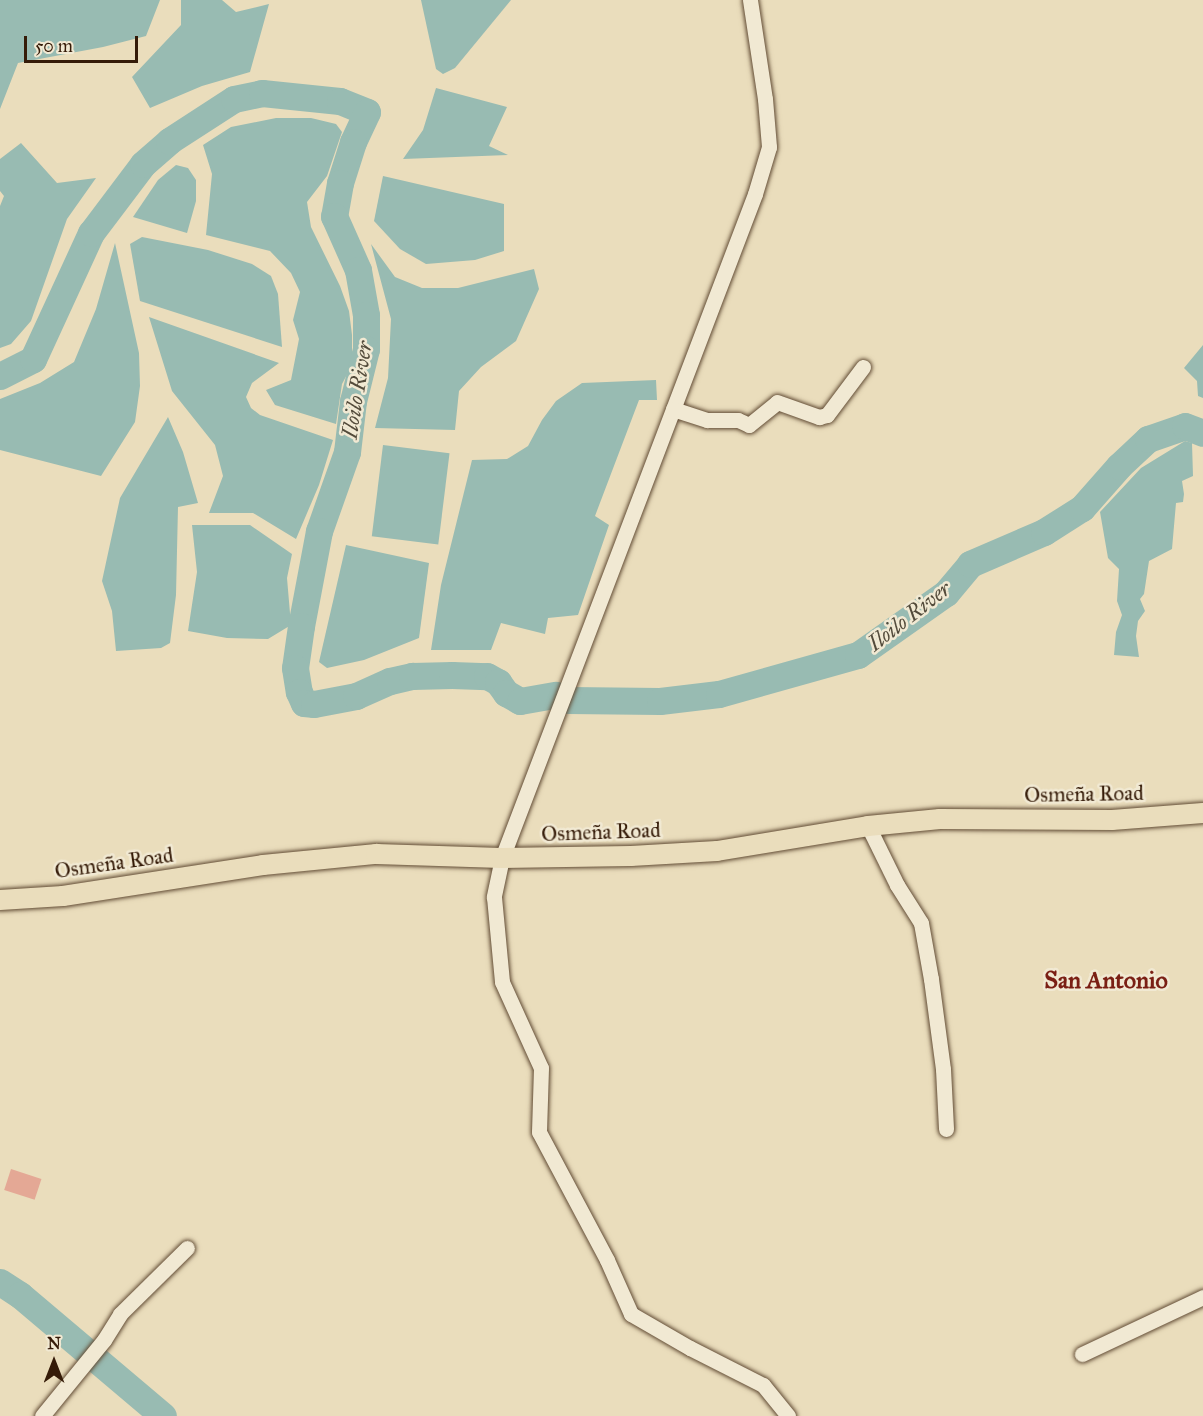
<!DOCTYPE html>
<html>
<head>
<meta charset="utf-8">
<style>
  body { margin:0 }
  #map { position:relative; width:1203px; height:1416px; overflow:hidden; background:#eaddbc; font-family:"IM FELL Great Primer",serif }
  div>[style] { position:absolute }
  .water>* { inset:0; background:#98bbb2; transform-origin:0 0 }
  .river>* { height:27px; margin:-13.5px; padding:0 13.5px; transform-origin:13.5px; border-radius:13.5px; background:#98bbb2 }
  .building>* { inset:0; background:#e4a895; transform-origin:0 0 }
  .roads { filter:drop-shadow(0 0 2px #624c35) drop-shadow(0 0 2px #624c35) }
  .minor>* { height:15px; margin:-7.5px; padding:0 7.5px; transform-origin:7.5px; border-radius:7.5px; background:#f1e9d3 }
  .major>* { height:20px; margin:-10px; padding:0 10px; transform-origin:10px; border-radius:10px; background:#eaddbc }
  span { translate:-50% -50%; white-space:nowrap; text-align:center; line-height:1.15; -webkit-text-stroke:5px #f1e9d3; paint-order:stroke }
  .street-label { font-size:21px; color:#351b08 }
  .water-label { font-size:22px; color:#534b3b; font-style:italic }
  .quarter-label { font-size:24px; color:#7a1f14; font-weight:700 }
  .north { position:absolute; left:24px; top:1332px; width:60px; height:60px; -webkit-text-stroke:4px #f1e9d3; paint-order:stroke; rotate:0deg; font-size:16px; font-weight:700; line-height:24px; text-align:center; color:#351b08 }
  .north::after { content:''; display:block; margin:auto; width:21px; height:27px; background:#351b08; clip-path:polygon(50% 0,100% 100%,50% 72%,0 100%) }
  .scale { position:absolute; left:24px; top:36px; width:114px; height:27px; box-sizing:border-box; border:3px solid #351b08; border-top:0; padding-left:8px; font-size:18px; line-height:21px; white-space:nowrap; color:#351b08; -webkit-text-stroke:4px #f1e9d3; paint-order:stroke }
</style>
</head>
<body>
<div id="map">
  <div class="water">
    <i style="clip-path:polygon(0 0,160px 0,146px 36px,103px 47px,18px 63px,0 109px)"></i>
    <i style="clip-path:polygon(181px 0,222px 0,236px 12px,269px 4px,250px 72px,202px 86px,150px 108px,132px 77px,181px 25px)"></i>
    <i style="clip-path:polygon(421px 0,511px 0,455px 68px,443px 74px,436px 69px)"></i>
    <i style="clip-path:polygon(436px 88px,507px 107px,489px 146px,508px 155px,403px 159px,423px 130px)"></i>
    <i style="clip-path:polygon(276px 118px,311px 118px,336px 124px,342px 132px,327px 176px,307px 202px,311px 227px,340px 286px,349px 311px,352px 335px,352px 365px,342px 384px,336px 424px,275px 405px,266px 390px,291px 380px,299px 339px,293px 320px,300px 292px,291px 273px,270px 251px,206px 235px,212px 174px,203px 145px,231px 127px)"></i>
    <i style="clip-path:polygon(21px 143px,57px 183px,96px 178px,67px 219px,31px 321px,11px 344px,0 348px,0 206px,4px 196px,0 191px,0 159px)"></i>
    <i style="clip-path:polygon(176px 165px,188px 168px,196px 180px,196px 201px,187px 233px,133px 217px,158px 180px)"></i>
    <i style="clip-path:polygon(383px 176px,504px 204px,504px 251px,475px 260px,426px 264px,400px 249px,374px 221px)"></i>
    <i style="clip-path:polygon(142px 237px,208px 250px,252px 264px,271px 276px,278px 294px,282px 347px,140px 301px,130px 244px)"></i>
    <i style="clip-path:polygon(115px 243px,139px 353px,140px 386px,135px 422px,101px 476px,0 450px,0 399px,40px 383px,74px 362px,96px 309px)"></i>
    <i style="clip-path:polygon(371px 244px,395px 277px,422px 288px,458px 288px,534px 269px,539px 289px,516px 341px,481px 367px,459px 391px,455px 430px,375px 428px,388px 378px,391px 319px)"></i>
    <i style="clip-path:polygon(149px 317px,279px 363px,252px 383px,246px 397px,251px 408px,260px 415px,333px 440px,319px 485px,296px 539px,253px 513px,209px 513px,223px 476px,215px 445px,172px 391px)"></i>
    <i style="clip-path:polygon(1203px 345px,1203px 398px,1198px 396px,1197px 381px,1184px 368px)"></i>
    <i style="clip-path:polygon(656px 380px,657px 400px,639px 400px,595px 516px,609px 525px,578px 615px,548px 618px,545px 634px,501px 623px,491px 650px,431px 650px,441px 585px,472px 460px,507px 459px,528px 446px,542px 420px,556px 401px,582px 383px)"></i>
    <i style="clip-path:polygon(168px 417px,183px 452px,198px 503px,178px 507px,176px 595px,170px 643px,161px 648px,116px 651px,112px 611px,102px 581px,120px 498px)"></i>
    <i style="clip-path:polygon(1185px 441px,1192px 443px,1193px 476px,1182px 481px,1184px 494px,1183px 502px,1176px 503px,1172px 549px,1149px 561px,1144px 594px,1140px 599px,1145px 611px,1138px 621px,1136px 636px,1139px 657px,1114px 655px,1116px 632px,1122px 615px,1117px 601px,1119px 569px,1108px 558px,1100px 512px,1141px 468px)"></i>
    <i style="left:383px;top:445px;width:67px;height:92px;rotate:7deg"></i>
    <i style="clip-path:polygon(192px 525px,250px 525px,292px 554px,287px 578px,291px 625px,268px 639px,227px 638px,188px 631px,197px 572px)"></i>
    <i style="clip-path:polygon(346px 545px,429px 563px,419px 638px,364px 660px,327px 668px,319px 662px)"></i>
  </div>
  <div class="river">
    <i style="left:0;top:376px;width:37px;rotate:-27deg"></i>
    <i style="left:33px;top:359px;width:139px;rotate:-65.3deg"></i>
    <i style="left:91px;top:233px;width:86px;rotate:-53deg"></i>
    <i style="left:143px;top:164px;width:35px;rotate:-41deg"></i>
    <i style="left:169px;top:141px;width:77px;rotate:-32.9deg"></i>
    <i style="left:234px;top:99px;width:29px;rotate:-12deg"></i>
    <i style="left:262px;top:93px;width:78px;rotate:5.9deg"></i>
    <i style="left:340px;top:101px;width:29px;rotate:22deg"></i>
    <i style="left:367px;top:112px;width:33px;rotate:115deg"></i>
    <i style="left:353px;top:142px;width:43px;rotate:107.6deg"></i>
    <i style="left:340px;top:183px;width:34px;rotate:100deg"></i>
    <i style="left:334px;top:216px;width:59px;rotate:66deg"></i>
    <i style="left:358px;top:270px;width:46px;rotate:79.9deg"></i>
    <i style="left:366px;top:315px;width:34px;rotate:90deg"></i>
    <i style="left:366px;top:349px;width:54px;rotate:104deg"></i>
    <i style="left:353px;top:401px;width:51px;rotate:96.7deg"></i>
    <i style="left:347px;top:452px;width:84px;rotate:109.5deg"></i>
    <i style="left:319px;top:531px;width:97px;rotate:100.7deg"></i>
    <i style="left:301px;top:626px;width:42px;rotate:98.1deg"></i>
    <i style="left:295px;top:668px;width:24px;rotate:81deg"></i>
    <i style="left:299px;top:692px;width:12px;rotate:66deg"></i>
    <i style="left:304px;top:703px;width:10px;rotate:6deg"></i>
    <i style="left:314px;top:704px;width:43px;rotate:-10.8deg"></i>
    <i style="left:356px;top:696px;width:37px;rotate:-24deg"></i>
    <i style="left:390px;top:681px;width:23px;rotate:-13deg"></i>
    <i style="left:412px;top:676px;width:40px;rotate:-1.4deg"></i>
    <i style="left:452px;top:675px;width:35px;rotate:2deg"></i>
    <i style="left:487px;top:676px;width:13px;rotate:29deg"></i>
    <i style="left:498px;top:682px;width:14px;rotate:54deg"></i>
    <i style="left:506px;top:693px;width:16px;rotate:30deg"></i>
    <i style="left:520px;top:701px;width:36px;rotate:-10deg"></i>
    <i style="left:568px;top:700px;width:92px;rotate:0.6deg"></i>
    <i style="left:660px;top:701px;width:59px;rotate:-6.8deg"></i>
    <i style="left:719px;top:694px;width:144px;rotate:-15.7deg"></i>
    <i style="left:858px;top:655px;width:108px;rotate:-35.2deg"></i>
    <i style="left:946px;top:593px;width:38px;rotate:-50deg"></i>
    <i style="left:970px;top:564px;width:81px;rotate:-23.4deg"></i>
    <i style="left:1044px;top:532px;width:45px;rotate:-32.3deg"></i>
    <i style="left:1082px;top:508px;width:56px;rotate:-48.6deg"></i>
    <i style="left:1119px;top:466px;width:40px;rotate:-43deg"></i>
    <i style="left:1148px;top:439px;width:39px;rotate:-19deg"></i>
    <i style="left:1185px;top:426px;width:19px;rotate:21deg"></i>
    <i style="left:0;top:1282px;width:24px;rotate:33deg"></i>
    <i style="left:20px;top:1295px;width:187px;rotate:40.2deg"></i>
  </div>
  <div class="building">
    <i style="left:11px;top:1169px;width:32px;height:22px;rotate:18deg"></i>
  </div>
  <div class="roads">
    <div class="minor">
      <i style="left:750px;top:0;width:100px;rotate:81.4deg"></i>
      <i style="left:765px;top:99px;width:48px;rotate:85.2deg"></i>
      <i style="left:769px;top:147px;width:49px;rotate:106.6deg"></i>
      <i style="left:755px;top:194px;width:711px;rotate:110.86deg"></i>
      <i style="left:502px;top:858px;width:40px;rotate:102deg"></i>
      <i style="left:494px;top:897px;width:85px;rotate:84.6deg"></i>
      <i style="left:502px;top:982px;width:94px;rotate:65.6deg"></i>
      <i style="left:541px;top:1068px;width:64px;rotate:91.8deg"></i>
      <i style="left:539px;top:1132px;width:145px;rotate:62deg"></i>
      <i style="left:607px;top:1260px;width:59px;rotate:66deg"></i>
      <i style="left:631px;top:1314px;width:68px;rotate:30deg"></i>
      <i style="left:690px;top:1348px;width:82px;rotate:26.9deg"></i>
      <i style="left:763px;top:1385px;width:40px;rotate:51deg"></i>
      <i style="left:673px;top:409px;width:36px;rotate:18deg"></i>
      <i style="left:707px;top:420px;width:31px"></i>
      <i style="left:738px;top:420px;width:12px;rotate:24deg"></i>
      <i style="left:749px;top:425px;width:36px;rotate:-39deg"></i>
      <i style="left:777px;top:402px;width:45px;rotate:19.7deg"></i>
      <i style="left:819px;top:417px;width:8px;rotate:-14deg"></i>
      <i style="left:827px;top:415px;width:60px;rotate:-53.1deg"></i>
      <i style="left:868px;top:826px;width:66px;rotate:63.8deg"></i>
      <i style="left:897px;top:885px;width:45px;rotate:57.7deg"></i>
      <i style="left:921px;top:923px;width:57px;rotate:79.9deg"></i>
      <i style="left:931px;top:979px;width:91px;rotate:82.4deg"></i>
      <i style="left:943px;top:1069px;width:60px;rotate:87.1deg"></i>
      <i style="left:1082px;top:1354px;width:134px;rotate:-25.2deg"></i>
      <i style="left:42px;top:1416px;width:98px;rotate:-50.8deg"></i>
      <i style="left:104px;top:1340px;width:31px;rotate:-58deg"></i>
      <i style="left:120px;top:1314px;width:94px;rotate:-44.6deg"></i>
    </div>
    <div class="major">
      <i style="left:0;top:900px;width:63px;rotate:-3.6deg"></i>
      <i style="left:63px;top:896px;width:202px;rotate:-8.8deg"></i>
      <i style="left:263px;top:865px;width:114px;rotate:-5.6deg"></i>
      <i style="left:376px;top:854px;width:126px;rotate:1.8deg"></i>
      <i style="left:502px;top:858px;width:129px;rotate:-0.9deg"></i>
      <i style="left:631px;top:856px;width:86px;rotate:-3.3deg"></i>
      <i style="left:717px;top:851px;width:153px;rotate:-9.4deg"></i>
      <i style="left:868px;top:826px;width:72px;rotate:-5.6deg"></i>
      <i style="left:940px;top:819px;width:172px;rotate:0.3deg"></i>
      <i style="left:1112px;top:820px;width:91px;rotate:-4.4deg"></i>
    </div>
  </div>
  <div class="street-label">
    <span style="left:1084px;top:794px;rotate:-1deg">Osmeña Road</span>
    <span style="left:601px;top:832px;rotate:-2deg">Osmeña Road</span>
    <span style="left:114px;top:863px;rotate:-8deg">Osmeña Road</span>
  </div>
  <div class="water-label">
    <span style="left:357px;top:390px;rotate:-81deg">Iloilo River</span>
    <span style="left:909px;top:616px;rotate:-38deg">Iloilo River</span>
  </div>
  <div class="quarter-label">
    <span style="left:1106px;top:981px">San Antonio</span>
  </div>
  <div class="north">N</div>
  <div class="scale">50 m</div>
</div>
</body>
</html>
